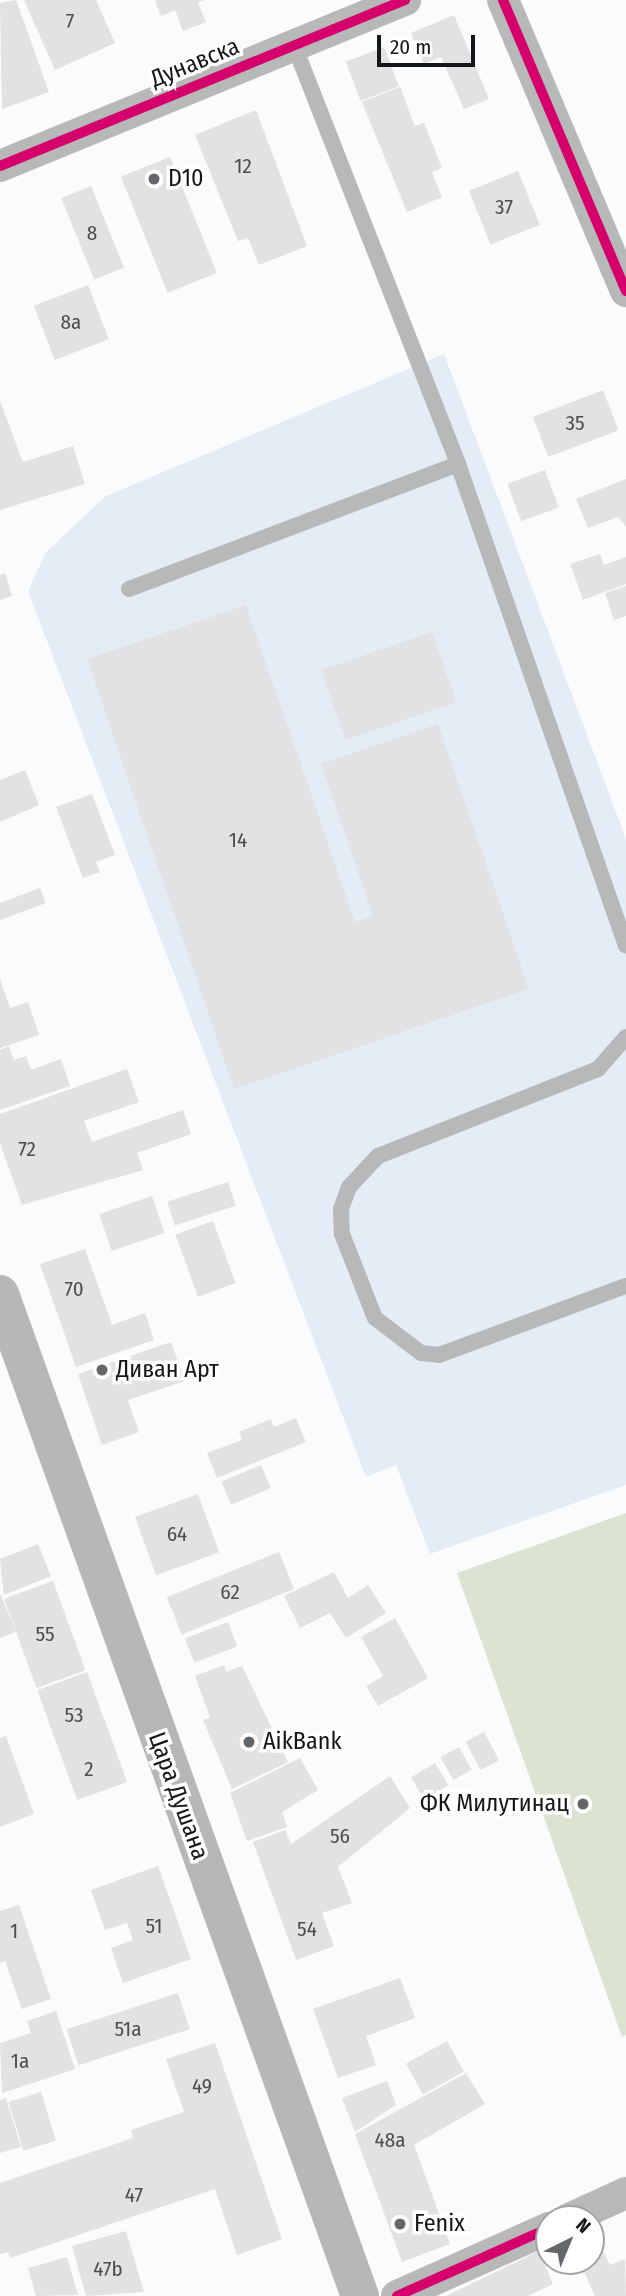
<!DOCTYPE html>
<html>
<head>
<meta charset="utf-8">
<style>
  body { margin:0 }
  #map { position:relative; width:626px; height:2296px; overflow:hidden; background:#f9fbfd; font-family:"Fira Sans Condensed",sans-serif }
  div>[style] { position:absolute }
  .built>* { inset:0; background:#e4edf5 }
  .green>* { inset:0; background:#dae4d1 }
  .building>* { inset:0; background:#e2e1e4; transform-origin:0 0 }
  .service>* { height:16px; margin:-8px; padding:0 8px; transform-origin:8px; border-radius:8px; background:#b7b8b8 }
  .minor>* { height:32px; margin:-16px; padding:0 16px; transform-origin:16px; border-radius:16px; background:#b7b8b8 }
  .secondary>* { height:38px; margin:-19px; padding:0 19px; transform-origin:19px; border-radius:19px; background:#b6b8b8 }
  .cycleway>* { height:10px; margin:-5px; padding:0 5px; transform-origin:5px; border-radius:5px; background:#d6006c }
  .dots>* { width:19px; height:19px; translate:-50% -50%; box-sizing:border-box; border:4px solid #fff; border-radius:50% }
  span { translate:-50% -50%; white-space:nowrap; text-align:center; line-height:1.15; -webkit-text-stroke:7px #fff; paint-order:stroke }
  .number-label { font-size:21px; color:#4b4d4f }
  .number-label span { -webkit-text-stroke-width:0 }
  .street-label { font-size:24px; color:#141719 }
  .poi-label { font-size:24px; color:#141719 }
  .left { translate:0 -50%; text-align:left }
  .right { translate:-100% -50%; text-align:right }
  .north { position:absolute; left:535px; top:2205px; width:70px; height:70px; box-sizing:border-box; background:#fff; border:2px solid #a1a2a3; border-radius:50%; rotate:43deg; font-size:19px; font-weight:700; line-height:28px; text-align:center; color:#141719 }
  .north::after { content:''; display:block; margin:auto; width:24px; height:32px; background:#646769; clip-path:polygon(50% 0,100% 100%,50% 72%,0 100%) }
  .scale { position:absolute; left:377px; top:35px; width:98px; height:32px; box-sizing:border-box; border:4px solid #141719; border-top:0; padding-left:9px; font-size:21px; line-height:24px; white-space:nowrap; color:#141719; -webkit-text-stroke:5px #fff; paint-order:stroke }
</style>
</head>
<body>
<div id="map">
  <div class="built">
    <i style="clip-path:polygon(444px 354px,626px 839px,626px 1485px,430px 1554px,396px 1465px,366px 1477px,28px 591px,46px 552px,106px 496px)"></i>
  </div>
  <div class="green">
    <i style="clip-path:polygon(626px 1513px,626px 2035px,622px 2037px,457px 1573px)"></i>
  </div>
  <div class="building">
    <i style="clip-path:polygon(16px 0,49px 92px,2px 109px,0 3px)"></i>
    <i style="clip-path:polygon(24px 0,96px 0,115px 43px,55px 70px)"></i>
    <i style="clip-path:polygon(155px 0,205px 0,198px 3px,206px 22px,183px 31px,175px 10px,161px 16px)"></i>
    <i style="clip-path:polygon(454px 15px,489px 99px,464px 109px,441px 57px,424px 64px,411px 33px)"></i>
    <i style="left:384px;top:47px;width:42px;height:41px;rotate:69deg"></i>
    <i style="clip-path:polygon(400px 87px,415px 126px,424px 123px,442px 168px,432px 172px,442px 197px,407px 212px,362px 102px)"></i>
    <i style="clip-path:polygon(256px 110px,307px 246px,259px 265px,248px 238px,238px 241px,195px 135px)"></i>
    <i style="left:170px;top:157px;width:125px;height:53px;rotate:68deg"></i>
    <i style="left:518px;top:171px;width:58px;height:53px;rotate:68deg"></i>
    <i style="left:91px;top:186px;width:88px;height:32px;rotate:68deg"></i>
    <i style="left:88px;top:285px;width:58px;height:58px;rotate:69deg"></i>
    <i style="left:603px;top:390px;width:43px;height:75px;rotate:69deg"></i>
    <i style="clip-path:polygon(0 401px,23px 462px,73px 446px,85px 484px,0 510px)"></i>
    <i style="left:545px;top:470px;width:40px;height:40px;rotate:70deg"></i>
    <i style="clip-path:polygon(626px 479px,626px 527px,618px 517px,588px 528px,576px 499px)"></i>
    <i style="clip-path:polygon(600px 554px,604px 565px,626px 557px,626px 584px,583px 600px,570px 564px)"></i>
    <i style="clip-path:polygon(5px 573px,12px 596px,0 600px,0 575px)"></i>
    <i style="clip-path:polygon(626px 586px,626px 616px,614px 620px,605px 593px)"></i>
    <i style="clip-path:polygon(246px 605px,355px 922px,373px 916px,321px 764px,438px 724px,529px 989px,234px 1089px,87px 659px)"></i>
    <i style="left:432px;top:632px;width:74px;height:117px;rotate:71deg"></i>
    <i style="clip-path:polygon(25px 770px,39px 805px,0 822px,0 780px)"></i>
    <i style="clip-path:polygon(92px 794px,115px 855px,96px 862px,100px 872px,83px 878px,56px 807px)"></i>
    <i style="clip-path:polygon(40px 888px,46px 903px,0 920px,0 903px)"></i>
    <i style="clip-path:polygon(0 979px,10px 1008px,28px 1002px,39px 1035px,0 1048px)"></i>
    <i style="clip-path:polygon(9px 1046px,14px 1060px,26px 1056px,31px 1070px,61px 1059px,70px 1086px,0 1110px,0 1050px)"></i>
    <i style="clip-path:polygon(127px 1069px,139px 1102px,84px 1121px,92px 1142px,183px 1110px,191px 1134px,137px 1153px,143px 1170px,22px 1205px,0 1143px,0 1114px)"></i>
    <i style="left:228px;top:1182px;width:25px;height:64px;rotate:72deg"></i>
    <i style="left:152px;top:1196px;width:39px;height:56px;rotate:71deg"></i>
    <i style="left:213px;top:1221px;width:66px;height:40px;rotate:70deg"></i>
    <i style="clip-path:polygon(85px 1249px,112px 1325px,145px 1313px,154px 1340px,76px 1367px,40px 1264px)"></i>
    <i style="clip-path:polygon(171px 1342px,185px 1381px,128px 1400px,139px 1432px,102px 1445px,78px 1374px)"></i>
    <i style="clip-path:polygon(296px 1418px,306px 1442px,217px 1478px,207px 1453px,242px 1440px,239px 1432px,271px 1419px,274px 1427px)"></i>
    <i style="left:261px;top:1465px;width:25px;height:43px;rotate:67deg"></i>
    <i style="left:198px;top:1494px;width:62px;height:67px;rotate:70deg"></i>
    <i style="clip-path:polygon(38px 1544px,51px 1576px,4px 1595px,0 1559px)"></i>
    <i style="left:279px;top:1552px;width:40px;height:121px;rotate:68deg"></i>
    <i style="clip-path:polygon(334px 1572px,348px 1598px,368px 1585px,386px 1613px,346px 1638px,330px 1613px,300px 1628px,284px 1596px)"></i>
    <i style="left:53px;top:1581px;width:95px;height:52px;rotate:70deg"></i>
    <i style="clip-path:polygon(0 1593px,16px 1632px,0 1638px)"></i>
    <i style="clip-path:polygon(395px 1618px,428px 1678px,378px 1706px,366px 1686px,383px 1676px,361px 1637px)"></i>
    <i style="left:228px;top:1622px;width:26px;height:46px;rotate:69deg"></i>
    <i style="clip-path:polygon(224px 1665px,226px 1672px,242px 1666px,288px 1762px,232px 1789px,203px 1720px,210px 1717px,195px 1676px)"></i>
    <i style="left:87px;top:1672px;width:117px;height:53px;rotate:70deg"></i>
    <i style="left:484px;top:1732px;width:32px;height:21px;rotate:62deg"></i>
    <i style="clip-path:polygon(6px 1736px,34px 1814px,0 1827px,0 1738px)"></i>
    <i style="left:459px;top:1747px;width:26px;height:21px;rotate:61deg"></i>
    <i style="clip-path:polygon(300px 1758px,318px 1790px,282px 1812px,287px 1827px,247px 1841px,230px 1793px)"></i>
    <i style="left:435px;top:1763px;width:26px;height:28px;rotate:59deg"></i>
    <i style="clip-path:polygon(390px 1776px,410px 1808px,338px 1867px,352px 1903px,322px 1913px,334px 1946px,296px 1960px,253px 1842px,285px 1830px,291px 1844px)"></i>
    <i style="clip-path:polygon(158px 1866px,191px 1959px,123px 1983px,111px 1948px,133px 1940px,127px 1923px,105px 1930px,91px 1890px)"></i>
    <i style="clip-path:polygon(19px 1905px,51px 1999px,22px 2009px,5px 1961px,0 1963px,0 1911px)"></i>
    <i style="clip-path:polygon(400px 1978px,415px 2018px,366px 2036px,376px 2065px,338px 2078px,313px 2009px)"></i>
    <i style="left:178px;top:1993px;width:38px;height:117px;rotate:72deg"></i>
    <i style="clip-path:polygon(56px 2011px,75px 2069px,2px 2093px,0 2043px,31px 2033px,27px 2021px)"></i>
    <i style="left:447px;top:2041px;width:35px;height:47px;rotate:61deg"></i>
    <i style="clip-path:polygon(215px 2043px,282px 2239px,237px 2255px,215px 2189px,10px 2258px,8px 2252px,0 2254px,0 2183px,133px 2138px,131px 2130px,184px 2112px,166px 2059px)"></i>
    <i style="clip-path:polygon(466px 2073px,485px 2104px,414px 2145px,450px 2244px,402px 2262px,355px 2134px)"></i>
    <i style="clip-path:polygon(387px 2081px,396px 2105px,355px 2132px,342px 2098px)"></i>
    <i style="left:41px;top:2092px;width:51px;height:34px;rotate:73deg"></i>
    <i style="clip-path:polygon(6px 2098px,21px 2147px,0 2153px,0 2100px)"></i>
    <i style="clip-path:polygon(126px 2231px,144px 2292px,86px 2296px,72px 2246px)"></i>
    <i style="clip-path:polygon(601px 2246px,610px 2265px,625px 2259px,626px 2296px,595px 2296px,579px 2261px,591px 2261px,591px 2250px)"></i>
    <i style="clip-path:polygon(539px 2251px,553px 2284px,528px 2296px,446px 2296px)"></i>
    <i style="clip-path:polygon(67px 2257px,78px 2295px,36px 2296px,28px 2268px)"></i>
  </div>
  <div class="service">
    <i style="left:294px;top:45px;width:450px;rotate:68.6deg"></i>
    <i style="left:458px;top:464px;width:510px;rotate:70.78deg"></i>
    <i style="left:129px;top:589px;width:352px;rotate:-20.8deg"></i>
    <i style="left:626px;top:1037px;width:43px;rotate:131.2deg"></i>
    <i style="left:598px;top:1069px;width:237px;rotate:158.4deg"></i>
    <i style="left:378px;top:1156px;width:42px;rotate:133.1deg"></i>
    <i style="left:349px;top:1187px;width:23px;rotate:110deg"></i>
    <i style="left:341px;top:1209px;width:25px;rotate:88deg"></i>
    <i style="left:342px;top:1234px;width:90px;rotate:68.6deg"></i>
    <i style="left:375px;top:1318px;width:58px;rotate:37.3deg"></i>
    <i style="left:421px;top:1353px;width:18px;rotate:6deg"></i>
    <i style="left:439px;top:1355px;width:199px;rotate:-20.3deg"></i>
  </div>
  <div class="minor">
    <i style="left:503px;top:0;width:316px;rotate:67.1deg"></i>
    <i style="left:0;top:166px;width:438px;rotate:-22.3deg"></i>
    <i style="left:569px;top:2219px;width:63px;rotate:-24.5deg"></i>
    <i style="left:397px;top:2296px;width:167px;rotate:-24.1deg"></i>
  </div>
  <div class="secondary">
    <i style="left:0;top:1294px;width:1065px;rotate:70.24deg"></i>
  </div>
  <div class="cycleway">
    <i style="left:503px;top:0;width:316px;rotate:67.1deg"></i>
    <i style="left:0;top:166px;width:438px;rotate:-22.3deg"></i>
    <i style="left:397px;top:2296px;width:167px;rotate:-24.1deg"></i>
  </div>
  <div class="dots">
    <i style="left:154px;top:179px;background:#646769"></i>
    <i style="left:102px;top:1370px;background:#646769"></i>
    <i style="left:249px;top:1742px;background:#646769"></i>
    <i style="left:583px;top:1804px;background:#646769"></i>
    <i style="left:400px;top:2224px;background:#646769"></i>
  </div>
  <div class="number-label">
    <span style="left:70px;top:21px">7</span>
    <span style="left:243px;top:166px">12</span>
    <span style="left:504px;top:207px">37</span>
    <span style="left:92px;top:233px">8</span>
    <span style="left:71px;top:322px">8a</span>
    <span style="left:575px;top:423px">35</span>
    <span style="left:238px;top:840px">14</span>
    <span style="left:27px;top:1149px">72</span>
    <span style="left:74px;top:1289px">70</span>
    <span style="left:177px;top:1534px">64</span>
    <span style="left:230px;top:1592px">62</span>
    <span style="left:45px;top:1634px">55</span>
    <span style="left:74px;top:1715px">53</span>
    <span style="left:89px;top:1769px">2</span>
    <span style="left:340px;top:1836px">56</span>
    <span style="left:154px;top:1926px">51</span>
    <span style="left:307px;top:1929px">54</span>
    <span style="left:14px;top:1931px">1</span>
    <span style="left:128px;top:2029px">51a</span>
    <span style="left:20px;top:2061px">1a</span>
    <span style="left:202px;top:2086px">49</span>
    <span style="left:390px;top:2140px">48a</span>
    <span style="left:134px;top:2195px">47</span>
    <span style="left:108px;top:2269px">47b</span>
  </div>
  <div class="street-label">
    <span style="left:195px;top:63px;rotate:-22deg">Дунавска</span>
    <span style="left:178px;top:1796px;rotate:70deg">Цара Душана</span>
  </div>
  <div class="poi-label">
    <span class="left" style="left:168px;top:179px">D10</span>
    <span class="left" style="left:116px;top:1370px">Диван Арт</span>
    <span class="left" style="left:263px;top:1742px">AikBank</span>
    <span class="right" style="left:569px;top:1804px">ФК Милутинац</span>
    <span class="left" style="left:414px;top:2224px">Fenix</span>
  </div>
  <div class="north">N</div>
  <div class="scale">20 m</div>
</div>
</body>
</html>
